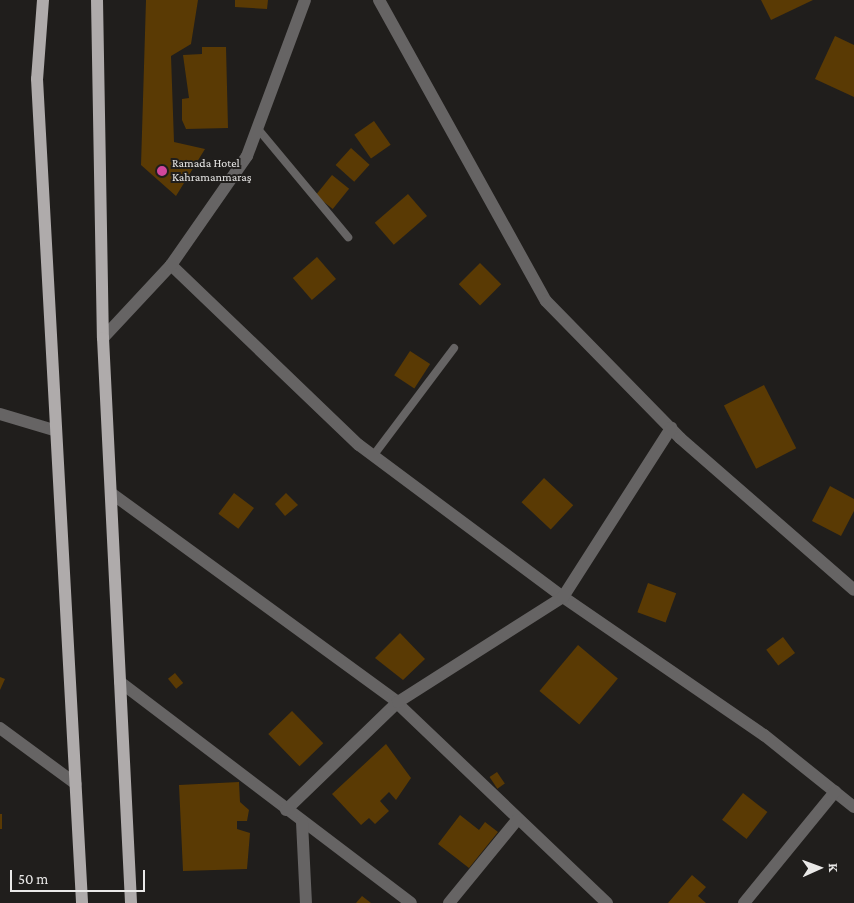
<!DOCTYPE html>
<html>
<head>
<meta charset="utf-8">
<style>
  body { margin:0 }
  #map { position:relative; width:854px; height:903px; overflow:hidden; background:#201e1c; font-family:"Crimson Pro",serif }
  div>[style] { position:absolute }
  .building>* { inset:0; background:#5a3a04; transform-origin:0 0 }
  .service>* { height:8px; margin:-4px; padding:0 4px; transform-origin:4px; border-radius:4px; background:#666464 }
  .minor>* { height:12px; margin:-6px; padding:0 6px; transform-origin:6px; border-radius:6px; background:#666464 }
  .primary>* { height:12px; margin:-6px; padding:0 6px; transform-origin:6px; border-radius:6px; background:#afabab }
  .dots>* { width:14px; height:14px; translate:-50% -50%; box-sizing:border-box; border:2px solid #201e1c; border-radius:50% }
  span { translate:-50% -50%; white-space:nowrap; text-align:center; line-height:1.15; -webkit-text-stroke:4px #201e1c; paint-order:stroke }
  .poi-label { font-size:12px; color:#eae9e8 }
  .left { translate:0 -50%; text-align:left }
  .north { position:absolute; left:794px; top:843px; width:50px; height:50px; -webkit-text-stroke:4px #201e1c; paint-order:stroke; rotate:88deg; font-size:14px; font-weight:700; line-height:20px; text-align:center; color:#eae9e8 }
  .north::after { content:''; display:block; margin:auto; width:18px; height:22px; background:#eae9e8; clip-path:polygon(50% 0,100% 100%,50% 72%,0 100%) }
  .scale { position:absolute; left:10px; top:870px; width:135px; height:22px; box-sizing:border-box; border:2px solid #eae9e8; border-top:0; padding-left:6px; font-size:15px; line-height:18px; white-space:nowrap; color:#eae9e8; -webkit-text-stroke:4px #201e1c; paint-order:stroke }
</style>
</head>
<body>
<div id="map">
  <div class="building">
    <i style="clip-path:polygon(146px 0,198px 0,191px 44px,171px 56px,174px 142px,205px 149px,176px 196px,141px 165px)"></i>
    <i style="clip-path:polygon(235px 0,268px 0,267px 9px,235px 7px)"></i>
    <i style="clip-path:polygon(761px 0,813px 0,771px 20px)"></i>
    <i style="clip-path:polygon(835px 36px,854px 45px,854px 97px,815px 79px)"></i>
    <i style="clip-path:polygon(202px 47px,226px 47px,228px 128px,186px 129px,182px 120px,182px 99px,189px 98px,183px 55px,202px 54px)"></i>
    <i style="left:374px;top:121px;width:29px;height:24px;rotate:55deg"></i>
    <i style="left:351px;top:148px;width:25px;height:23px;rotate:42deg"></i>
    <i style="left:332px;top:175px;width:22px;height:26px;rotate:39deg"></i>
    <i style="left:408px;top:194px;width:29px;height:44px;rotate:49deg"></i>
    <i style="left:317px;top:257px;width:29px;height:32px;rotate:49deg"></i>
    <i style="left:480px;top:263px;width:30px;height:30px;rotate:45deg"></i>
    <i style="left:410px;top:351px;width:24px;height:29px;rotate:33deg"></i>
    <i style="left:764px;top:385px;width:71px;height:45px;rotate:63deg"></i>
    <i style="left:544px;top:478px;width:40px;height:33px;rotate:43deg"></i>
    <i style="clip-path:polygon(830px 486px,854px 499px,854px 511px,841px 536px,812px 521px)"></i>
    <i style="left:234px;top:493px;width:25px;height:26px;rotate:37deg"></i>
    <i style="clip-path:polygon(286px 493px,298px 505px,285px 516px,275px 504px)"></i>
    <i style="left:648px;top:583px;width:30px;height:31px;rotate:20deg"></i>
    <i style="clip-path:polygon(400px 633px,425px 659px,403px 680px,375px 658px)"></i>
    <i style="left:783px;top:637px;width:20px;height:21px;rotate:53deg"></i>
    <i style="left:578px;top:645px;width:52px;height:60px;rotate:40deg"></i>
    <i style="left:175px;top:673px;width:13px;height:9px;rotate:51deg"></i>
    <i style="clip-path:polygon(0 677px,5px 679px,0 690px)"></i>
    <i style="left:292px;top:711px;width:45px;height:33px;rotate:46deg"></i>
    <i style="clip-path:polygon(386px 744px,411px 778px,396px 800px,389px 792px,380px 801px,389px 811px,375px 824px,369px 818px,361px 825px,332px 794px)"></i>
    <i style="left:497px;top:772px;width:14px;height:9px;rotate:56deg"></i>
    <i style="clip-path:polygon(239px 782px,240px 802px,249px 810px,247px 821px,237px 821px,237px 829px,250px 833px,247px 869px,183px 871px,179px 785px)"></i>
    <i style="left:743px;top:793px;width:31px;height:34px;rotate:38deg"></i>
    <i style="left:0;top:814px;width:2px;height:15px"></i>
    <i style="clip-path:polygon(460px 815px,479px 830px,485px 822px,498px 832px,469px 868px,438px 844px)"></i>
    <i style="clip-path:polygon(692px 875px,706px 887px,698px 896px,706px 903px,668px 903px)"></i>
    <i style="clip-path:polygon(362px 896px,371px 903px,356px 903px)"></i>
  </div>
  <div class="service">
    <i style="left:258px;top:129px;width:141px;rotate:50.2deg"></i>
    <i style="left:373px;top:456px;width:135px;rotate:-53.1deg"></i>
  </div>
  <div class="minor">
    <i style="left:379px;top:0;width:344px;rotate:61deg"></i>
    <i style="left:546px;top:301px;width:192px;rotate:45.6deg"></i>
    <i style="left:680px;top:438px;width:231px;rotate:41.1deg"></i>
    <i style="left:171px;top:265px;width:260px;rotate:43.8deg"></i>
    <i style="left:359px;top:445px;width:254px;rotate:36.7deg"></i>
    <i style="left:563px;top:597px;width:244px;rotate:34.5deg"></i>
    <i style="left:764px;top:735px;width:115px;rotate:38.7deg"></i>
    <i style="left:103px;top:338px;width:100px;rotate:-47deg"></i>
    <i style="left:171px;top:265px;width:133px;rotate:-55.1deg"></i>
    <i style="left:247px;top:156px;width:166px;rotate:-69.6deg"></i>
    <i style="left:0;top:414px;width:56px;rotate:16.5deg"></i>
    <i style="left:111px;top:493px;width:355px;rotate:36.1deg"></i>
    <i style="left:120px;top:682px;width:365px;rotate:37.2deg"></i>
    <i style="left:397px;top:703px;width:290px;rotate:43.6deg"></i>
    <i style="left:0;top:728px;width:94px;rotate:36.4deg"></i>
    <i style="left:286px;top:810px;width:156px;rotate:-44deg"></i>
    <i style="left:398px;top:702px;width:196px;rotate:-32.5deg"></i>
    <i style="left:563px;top:597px;width:201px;rotate:-57.4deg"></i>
    <i style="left:302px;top:822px;width:81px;rotate:87.2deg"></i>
    <i style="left:449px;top:903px;width:107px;rotate:-50.7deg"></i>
    <i style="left:744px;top:903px;width:144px;rotate:-50.7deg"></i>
  </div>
  <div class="primary">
    <i style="left:43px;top:0;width:79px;rotate:94.3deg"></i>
    <i style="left:37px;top:79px;width:825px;rotate:86.87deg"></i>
    <i style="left:97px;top:0;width:338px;rotate:89deg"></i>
    <i style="left:103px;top:338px;width:566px;rotate:87.16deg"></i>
  </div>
  <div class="dots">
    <i style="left:162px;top:171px;background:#d1479c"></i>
  </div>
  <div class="poi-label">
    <span class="left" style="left:172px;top:171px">Ramada Hotel<br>Kahramanmaraş</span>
  </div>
  <div class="north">K</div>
  <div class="scale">50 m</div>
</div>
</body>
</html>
